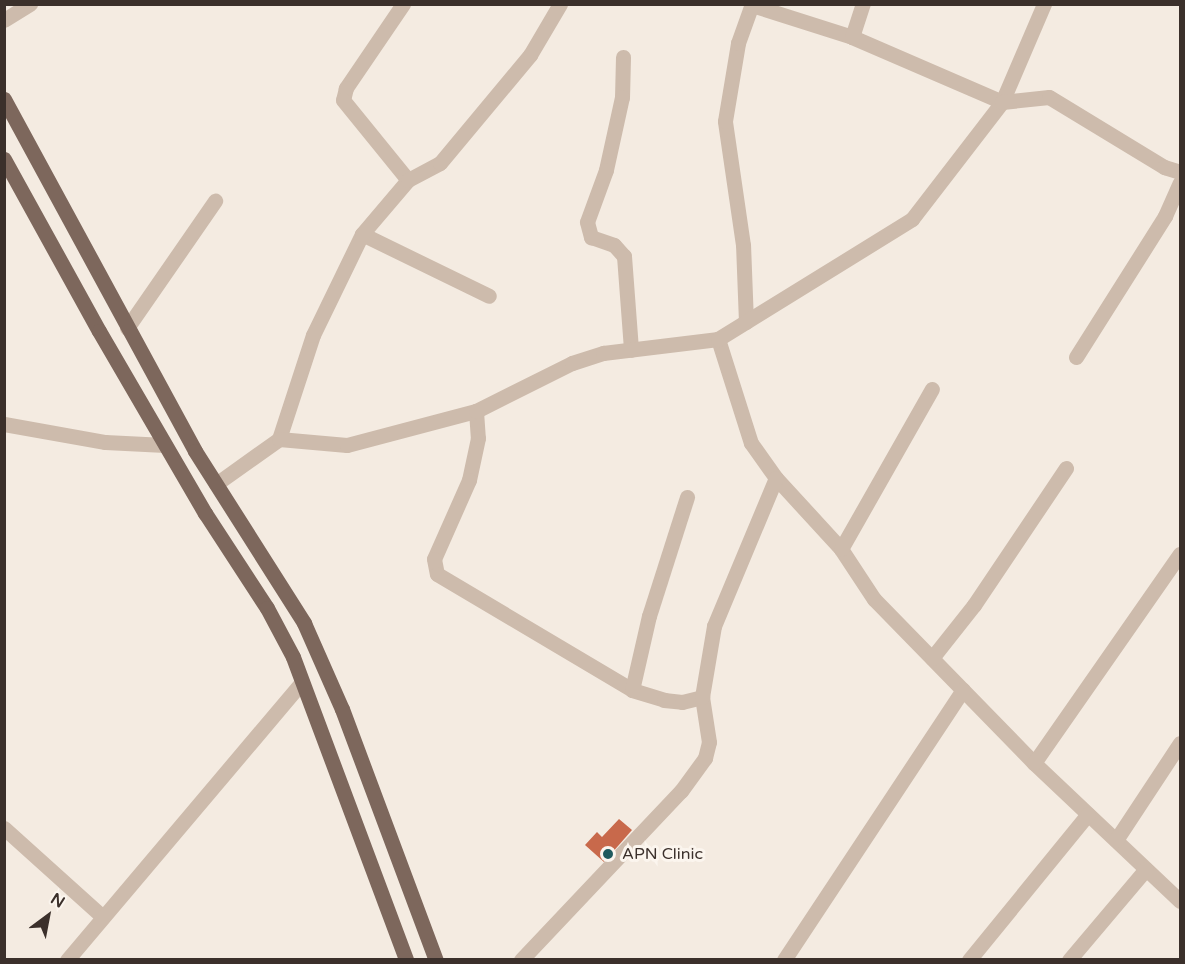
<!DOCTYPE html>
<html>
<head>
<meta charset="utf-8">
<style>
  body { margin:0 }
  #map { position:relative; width:1185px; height:964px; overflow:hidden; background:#f4ebe1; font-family:"Varela Round",sans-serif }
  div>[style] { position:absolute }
  .building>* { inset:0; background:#c8694b }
  .street>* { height:15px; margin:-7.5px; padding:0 7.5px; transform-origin:7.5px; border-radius:7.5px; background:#cdbbac }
  .primary>* { height:15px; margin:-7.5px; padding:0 7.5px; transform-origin:7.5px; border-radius:7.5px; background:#7d675c }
  .dots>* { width:16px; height:16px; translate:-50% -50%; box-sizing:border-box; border:3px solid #fbf5ee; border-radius:50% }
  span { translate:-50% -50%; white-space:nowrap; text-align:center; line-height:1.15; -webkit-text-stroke:6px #fbf5ee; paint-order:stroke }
  .poi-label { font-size:16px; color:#3b302b }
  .left { translate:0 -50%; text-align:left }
  .frame { position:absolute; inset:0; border:6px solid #3b302b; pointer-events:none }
  .north { position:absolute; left:18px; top:886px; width:60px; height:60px; -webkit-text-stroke:4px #fbf5ee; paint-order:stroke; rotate:32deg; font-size:16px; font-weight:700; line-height:24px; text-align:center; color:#3b302b }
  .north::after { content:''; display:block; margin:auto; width:21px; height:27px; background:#3b302b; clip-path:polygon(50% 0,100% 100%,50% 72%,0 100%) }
</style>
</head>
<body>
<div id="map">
  <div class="building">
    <i style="clip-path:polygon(619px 819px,632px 830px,604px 862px,585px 845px,597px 832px,602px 837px)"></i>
  </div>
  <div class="street">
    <i style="left:403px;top:4px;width:102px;rotate:124.2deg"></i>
    <i style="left:346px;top:88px;width:12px;rotate:104deg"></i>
    <i style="left:343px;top:100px;width:103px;rotate:50.9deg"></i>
    <i style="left:752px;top:5px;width:105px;rotate:17.7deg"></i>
    <i style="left:852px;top:37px;width:163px;rotate:23.4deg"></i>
    <i style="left:1002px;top:102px;width:107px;rotate:-66.8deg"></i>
    <i style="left:4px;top:20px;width:31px;rotate:-32deg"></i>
    <i style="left:852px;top:37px;width:35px;rotate:-72deg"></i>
    <i style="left:623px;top:57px;width:40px;rotate:91.4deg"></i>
    <i style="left:622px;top:97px;width:75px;rotate:102.4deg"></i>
    <i style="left:606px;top:170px;width:55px;rotate:110.1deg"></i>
    <i style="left:587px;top:222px;width:16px;rotate:75deg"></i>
    <i style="left:591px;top:237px;width:24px;rotate:19deg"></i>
    <i style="left:614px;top:245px;width:15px;rotate:48deg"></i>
    <i style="left:624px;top:256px;width:94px;rotate:85.7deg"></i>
    <i style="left:362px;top:234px;width:141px;rotate:26deg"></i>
    <i style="left:746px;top:322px;width:77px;rotate:-92.2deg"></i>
    <i style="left:743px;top:245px;width:125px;rotate:-98.3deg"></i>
    <i style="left:725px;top:121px;width:79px;rotate:-80.5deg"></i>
    <i style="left:738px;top:43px;width:41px;rotate:-70.3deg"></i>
    <i style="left:127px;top:328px;width:155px;rotate:-55.3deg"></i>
    <i style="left:718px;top:339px;width:109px;rotate:72.4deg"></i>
    <i style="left:751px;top:443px;width:43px;rotate:54.5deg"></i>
    <i style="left:776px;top:478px;width:96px;rotate:47.5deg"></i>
    <i style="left:841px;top:549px;width:60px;rotate:56.6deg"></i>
    <i style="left:874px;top:599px;width:229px;rotate:45.7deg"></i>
    <i style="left:1034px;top:763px;width:201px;rotate:43.4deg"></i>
    <i style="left:1076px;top:357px;width:167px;rotate:-57.7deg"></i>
    <i style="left:1165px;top:216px;width:36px;rotate:-66deg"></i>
    <i style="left:476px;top:411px;width:27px;rotate:86deg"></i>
    <i style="left:478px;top:438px;width:43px;rotate:102.1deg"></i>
    <i style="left:469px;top:480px;width:86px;rotate:113.9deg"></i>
    <i style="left:434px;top:559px;width:15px;rotate:79deg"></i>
    <i style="left:437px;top:574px;width:227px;rotate:30.7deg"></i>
    <i style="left:632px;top:690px;width:34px;rotate:17deg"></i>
    <i style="left:664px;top:700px;width:18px;rotate:6deg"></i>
    <i style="left:682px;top:702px;width:21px;rotate:-14deg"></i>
    <i style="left:4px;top:424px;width:103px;rotate:10.1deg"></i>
    <i style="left:105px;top:442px;width:60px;rotate:2.9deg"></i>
    <i style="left:279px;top:439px;width:109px;rotate:-71.9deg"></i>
    <i style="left:313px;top:335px;width:112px;rotate:-64.1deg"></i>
    <i style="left:362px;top:234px;width:71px;rotate:-49.6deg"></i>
    <i style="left:408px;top:180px;width:36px;rotate:-28deg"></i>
    <i style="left:440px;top:163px;width:141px;rotate:-50.2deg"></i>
    <i style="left:530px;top:55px;width:59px;rotate:-59.5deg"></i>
    <i style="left:216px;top:484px;width:77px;rotate:-35.5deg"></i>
    <i style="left:279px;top:439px;width:68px;rotate:5deg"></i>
    <i style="left:347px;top:445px;width:133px;rotate:-14.8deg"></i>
    <i style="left:476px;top:411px;width:107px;rotate:-26.6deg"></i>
    <i style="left:572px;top:363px;width:33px;rotate:-18deg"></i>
    <i style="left:603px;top:353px;width:116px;rotate:-6.9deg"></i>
    <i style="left:718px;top:339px;width:228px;rotate:-31.7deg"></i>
    <i style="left:912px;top:219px;width:148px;rotate:-52.4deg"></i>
    <i style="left:1002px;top:102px;width:47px;rotate:-6.1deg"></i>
    <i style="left:1049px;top:97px;width:135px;rotate:31.3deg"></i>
    <i style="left:1164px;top:167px;width:17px;rotate:17deg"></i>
    <i style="left:841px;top:549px;width:184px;rotate:-60.4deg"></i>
    <i style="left:932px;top:658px;width:68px;rotate:-51.6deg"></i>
    <i style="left:974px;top:605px;width:165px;rotate:-56.1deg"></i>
    <i style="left:632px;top:690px;width:76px;rotate:-77.1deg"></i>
    <i style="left:649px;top:616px;width:125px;rotate:-72.3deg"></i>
    <i style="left:1034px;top:763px;width:255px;rotate:-55.1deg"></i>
    <i style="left:4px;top:828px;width:133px;rotate:42deg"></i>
    <i style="left:1116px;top:840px;width:116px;rotate:-56.6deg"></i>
    <i style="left:67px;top:960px;width:364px;rotate:-49.8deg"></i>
    <i style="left:521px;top:960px;width:233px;rotate:-46.6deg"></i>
    <i style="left:681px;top:791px;width:41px;rotate:-54deg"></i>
    <i style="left:705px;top:758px;width:16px;rotate:-76deg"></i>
    <i style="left:709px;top:742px;width:46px;rotate:-98.8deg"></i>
    <i style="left:702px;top:697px;width:72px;rotate:-80.4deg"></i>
    <i style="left:714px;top:626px;width:160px;rotate:-67.3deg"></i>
    <i style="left:784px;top:960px;width:324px;rotate:-56.5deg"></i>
    <i style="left:969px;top:960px;width:188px;rotate:-50.8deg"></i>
    <i style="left:1069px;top:960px;width:119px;rotate:-49.8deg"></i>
  </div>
  <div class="primary">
    <i style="left:4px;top:99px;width:400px;rotate:61.5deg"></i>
    <i style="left:195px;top:451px;width:204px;rotate:57.6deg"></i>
    <i style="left:304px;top:623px;width:94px;rotate:66.2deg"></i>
    <i style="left:342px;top:709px;width:268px;rotate:69.5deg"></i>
    <i style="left:4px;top:159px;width:196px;rotate:61.1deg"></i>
    <i style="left:99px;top:331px;width:211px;rotate:59.8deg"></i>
    <i style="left:205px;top:513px;width:113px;rotate:56.9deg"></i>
    <i style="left:267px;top:608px;width:55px;rotate:62deg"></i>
    <i style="left:293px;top:657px;width:323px;rotate:69.5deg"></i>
  </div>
  <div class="dots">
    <i style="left:608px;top:854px;background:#1f5a5e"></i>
  </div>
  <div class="poi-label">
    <span class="left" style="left:622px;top:854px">APN Clinic</span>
  </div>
  <div class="frame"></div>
  <div class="north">N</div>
</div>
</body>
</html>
